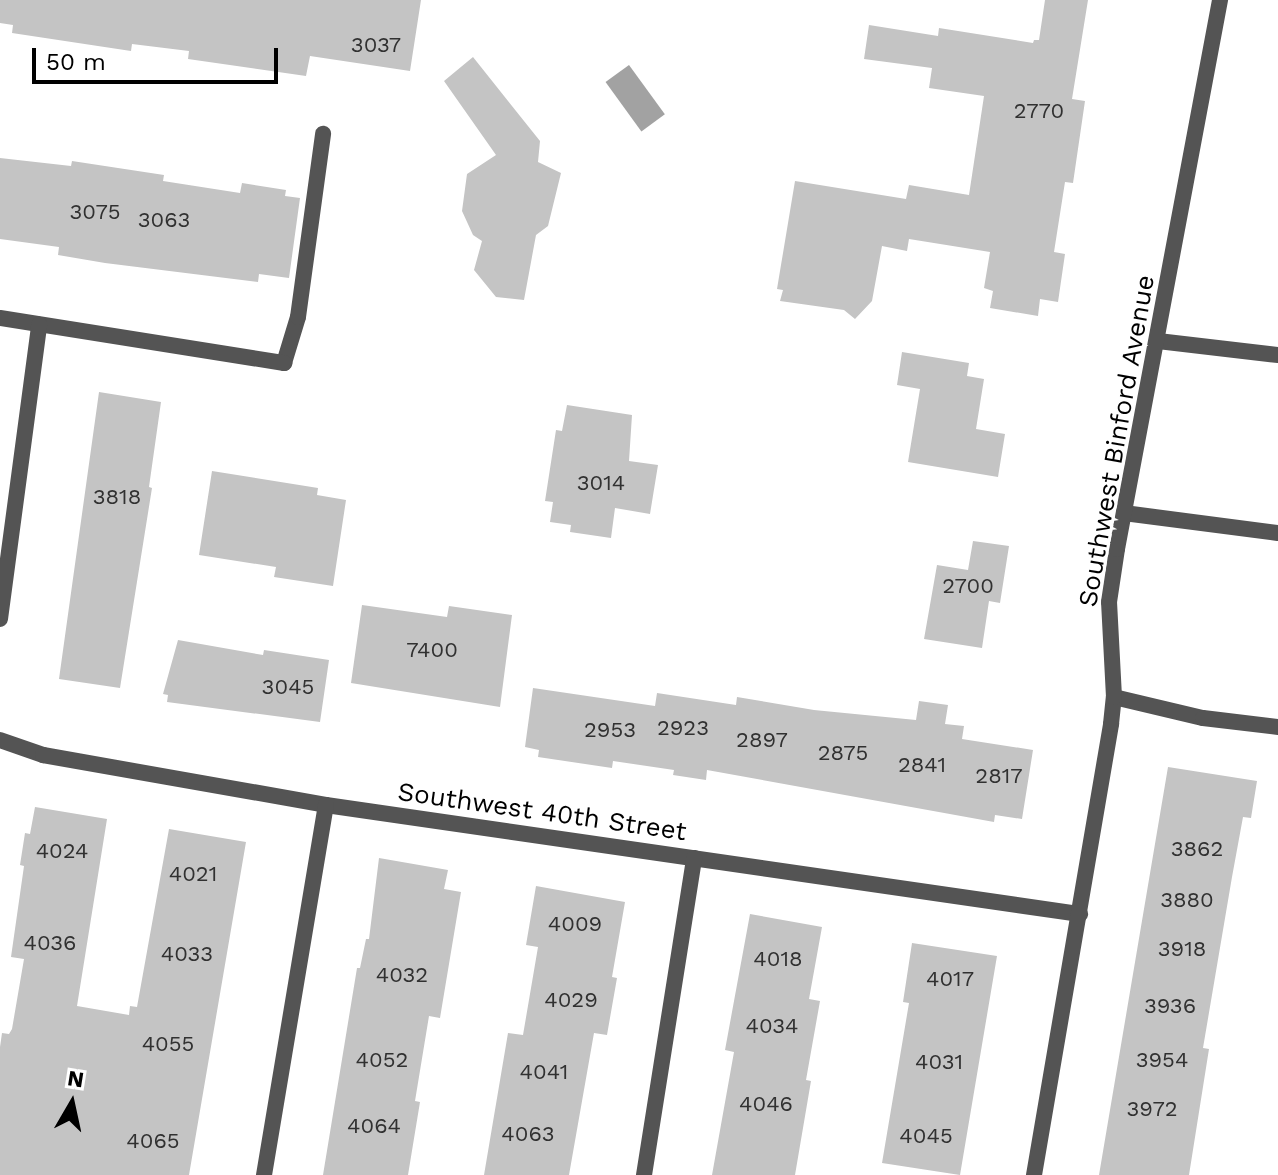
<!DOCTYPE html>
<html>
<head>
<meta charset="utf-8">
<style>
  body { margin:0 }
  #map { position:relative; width:1278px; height:1175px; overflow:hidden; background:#fff; font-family:"Work Sans",sans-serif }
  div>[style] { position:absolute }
  .water>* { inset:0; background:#a2a2a2; transform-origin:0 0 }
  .building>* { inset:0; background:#c4c4c4 }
  .lane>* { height:16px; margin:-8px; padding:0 8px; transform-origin:8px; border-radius:8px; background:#545454 }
  .street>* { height:16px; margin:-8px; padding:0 8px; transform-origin:8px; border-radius:8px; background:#545454 }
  span { translate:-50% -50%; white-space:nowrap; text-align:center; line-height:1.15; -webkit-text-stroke:6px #fff; paint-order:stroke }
  .number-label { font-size:22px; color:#313131 }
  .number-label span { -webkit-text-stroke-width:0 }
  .street-label { font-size:26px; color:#000 }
  .north { position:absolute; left:32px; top:1063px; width:80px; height:80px; -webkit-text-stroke:6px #fff; paint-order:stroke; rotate:9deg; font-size:22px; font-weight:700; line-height:32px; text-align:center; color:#000 }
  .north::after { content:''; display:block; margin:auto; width:28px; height:36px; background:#000; clip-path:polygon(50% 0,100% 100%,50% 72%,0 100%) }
  .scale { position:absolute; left:32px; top:48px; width:246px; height:36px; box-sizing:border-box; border:4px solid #000; border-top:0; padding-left:10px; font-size:24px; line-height:28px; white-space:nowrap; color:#000; -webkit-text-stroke:6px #fff; paint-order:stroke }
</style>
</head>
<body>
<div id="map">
  <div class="water">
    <i style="left:629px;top:65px;width:61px;height:29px;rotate:54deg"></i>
  </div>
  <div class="building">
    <i style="clip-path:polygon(0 0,421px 0,410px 71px,310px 56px,306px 76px,188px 59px,189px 51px,132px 44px,131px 51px,12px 33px,13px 25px,0 23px)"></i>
    <i style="clip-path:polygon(1045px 0,1088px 0,1072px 99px,1085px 101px,1073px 183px,1065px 182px,1054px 252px,1065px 254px,1058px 302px,1040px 299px,1038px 316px,990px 308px,993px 291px,984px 288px,990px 252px,909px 239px,907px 251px,882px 246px,872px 301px,855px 319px,844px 310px,780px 301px,783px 290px,777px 289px,795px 181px,906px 199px,909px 185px,969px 195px,984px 96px,929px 88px,932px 68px,864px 59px,869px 25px,938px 36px,939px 28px,1033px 43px,1034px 40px,1039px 40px)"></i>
    <i style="clip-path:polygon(473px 57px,540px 141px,538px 162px,561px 173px,548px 226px,536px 235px,524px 300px,496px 297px,474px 270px,482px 241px,473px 235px,462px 211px,467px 174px,496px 155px,444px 81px)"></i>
    <i style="clip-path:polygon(0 158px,71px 166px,72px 161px,164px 175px,163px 181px,240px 193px,242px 183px,286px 190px,285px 196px,300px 198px,289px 278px,259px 274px,258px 282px,105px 263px,58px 255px,59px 247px,0 239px)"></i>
    <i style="clip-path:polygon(902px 352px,969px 363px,967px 376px,984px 379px,976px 429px,1005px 434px,998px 477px,908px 462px,920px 389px,897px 385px)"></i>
    <i style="clip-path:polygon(99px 392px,161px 402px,149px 487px,152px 488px,120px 688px,59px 679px)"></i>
    <i style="clip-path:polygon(567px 405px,632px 415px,629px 461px,658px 465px,650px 514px,615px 508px,611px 538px,570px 532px,571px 525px,550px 522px,553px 502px,545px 501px,556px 430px,562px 431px)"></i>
    <i style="clip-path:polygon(212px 471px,318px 488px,317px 495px,346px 500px,333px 586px,274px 577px,276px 567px,199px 555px)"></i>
    <i style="clip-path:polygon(973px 541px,1009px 546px,1000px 603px,989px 601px,982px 648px,924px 639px,937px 565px,968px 570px)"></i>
    <i style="clip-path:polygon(362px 605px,447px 617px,449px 606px,512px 615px,500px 707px,351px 683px)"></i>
    <i style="clip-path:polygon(178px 640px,263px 655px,264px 650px,329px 660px,320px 722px,167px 702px,168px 695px,163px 694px)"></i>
    <i style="clip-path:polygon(533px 688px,655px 706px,657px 693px,736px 705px,737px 697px,814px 710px,916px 720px,919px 701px,948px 705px,945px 724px,964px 726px,962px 739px,1033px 750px,1022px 819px,995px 815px,994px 822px,707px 770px,706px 780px,673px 775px,674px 770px,613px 761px,612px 768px,538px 757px,539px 750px,525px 747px)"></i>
    <i style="clip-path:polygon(1168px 767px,1257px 781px,1251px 818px,1243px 817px,1232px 877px,1203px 1048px,1209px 1049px,1189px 1175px,1099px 1175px)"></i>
    <i style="clip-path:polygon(35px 807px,107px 819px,77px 1006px,129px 1015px,130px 1006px,137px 1007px,169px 829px,246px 842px,189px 1175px,0 1175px,0 1047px,2px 1033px,9px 1034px,12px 1029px,24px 959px,11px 957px,24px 866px,20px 865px,25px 833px,30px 834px)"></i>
    <i style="clip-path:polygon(379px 858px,448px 870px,444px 889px,461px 892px,440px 1018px,429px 1016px,415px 1101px,420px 1102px,408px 1175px,323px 1175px,357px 968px,360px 968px,366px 939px,369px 939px)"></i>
    <i style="clip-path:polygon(536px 886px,625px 902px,612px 977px,617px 978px,607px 1035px,594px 1033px,569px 1175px,484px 1175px,508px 1033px,523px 1035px,538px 947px,526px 945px)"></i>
    <i style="clip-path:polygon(750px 914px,822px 927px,809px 999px,820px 1001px,806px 1080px,811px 1081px,795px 1175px,712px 1175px,734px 1052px,725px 1050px)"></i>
    <i style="clip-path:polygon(912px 943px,997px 956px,960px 1175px,882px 1163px,909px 1003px,903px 1002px)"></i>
  </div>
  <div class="lane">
    <i style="left:284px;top:363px;width:48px;rotate:-73.1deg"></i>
    <i style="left:298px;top:317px;width:185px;rotate:-82.2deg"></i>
    <i style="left:1124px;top:513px;width:155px;rotate:7.4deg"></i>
  </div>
  <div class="street">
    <i style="left:0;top:318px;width:288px;rotate:9deg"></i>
    <i style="left:1158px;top:341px;width:121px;rotate:6.7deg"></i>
    <i style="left:0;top:619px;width:297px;rotate:-82.4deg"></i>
    <i style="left:1114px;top:697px;width:91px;rotate:13.3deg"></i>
    <i style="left:1203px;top:718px;width:76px;rotate:6.8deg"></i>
    <i style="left:0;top:740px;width:46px;rotate:19.2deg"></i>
    <i style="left:43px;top:755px;width:287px;rotate:10deg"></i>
    <i style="left:326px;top:805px;width:762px;rotate:8.23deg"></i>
    <i style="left:264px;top:1175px;width:375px;rotate:-80.5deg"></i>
    <i style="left:644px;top:1175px;width:321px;rotate:-81deg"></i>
    <i style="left:1034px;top:1175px;width:458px;rotate:-80.3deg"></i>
    <i style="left:1111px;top:724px;width:27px;rotate:-84deg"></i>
    <i style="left:1114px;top:697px;width:95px;rotate:-93deg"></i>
    <i style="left:1109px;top:602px;width:54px;rotate:-81.4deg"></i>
    <i style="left:1117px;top:549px;width:559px;rotate:-79.37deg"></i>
  </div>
  <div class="number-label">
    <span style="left:376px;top:45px">3037</span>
    <span style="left:1039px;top:111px">2770</span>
    <span style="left:95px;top:212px">3075</span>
    <span style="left:164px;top:220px">3063</span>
    <span style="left:601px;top:483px">3014</span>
    <span style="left:117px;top:497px">3818</span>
    <span style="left:968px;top:586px">2700</span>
    <span style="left:432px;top:650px">7400</span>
    <span style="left:288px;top:687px">3045</span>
    <span style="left:683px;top:728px">2923</span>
    <span style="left:610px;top:730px">2953</span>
    <span style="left:762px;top:740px">2897</span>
    <span style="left:843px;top:753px">2875</span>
    <span style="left:922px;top:765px">2841</span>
    <span style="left:999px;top:776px">2817</span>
    <span style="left:1197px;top:849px">3862</span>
    <span style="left:62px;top:851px">4024</span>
    <span style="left:193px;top:874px">4021</span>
    <span style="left:1187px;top:900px">3880</span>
    <span style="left:575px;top:924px">4009</span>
    <span style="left:50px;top:943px">4036</span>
    <span style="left:1182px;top:949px">3918</span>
    <span style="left:187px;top:954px">4033</span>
    <span style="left:778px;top:959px">4018</span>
    <span style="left:402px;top:975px">4032</span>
    <span style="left:950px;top:979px">4017</span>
    <span style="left:571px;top:1000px">4029</span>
    <span style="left:1170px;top:1006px">3936</span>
    <span style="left:772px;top:1026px">4034</span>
    <span style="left:168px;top:1044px">4055</span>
    <span style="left:382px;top:1060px">4052</span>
    <span style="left:1162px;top:1060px">3954</span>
    <span style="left:939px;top:1062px">4031</span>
    <span style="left:544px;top:1072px">4041</span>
    <span style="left:766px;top:1104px">4046</span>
    <span style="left:1152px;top:1109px">3972</span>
    <span style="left:374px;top:1126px">4064</span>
    <span style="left:528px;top:1134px">4063</span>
    <span style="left:926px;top:1136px">4045</span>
    <span style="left:153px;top:1141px">4065</span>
  </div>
  <div class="street-label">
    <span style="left:1117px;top:441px;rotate:-80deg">Southwest Binford Avenue</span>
    <span style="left:542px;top:812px;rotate:8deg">Southwest 40th Street</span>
  </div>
  <div class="north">N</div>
  <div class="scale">50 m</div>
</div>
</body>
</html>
